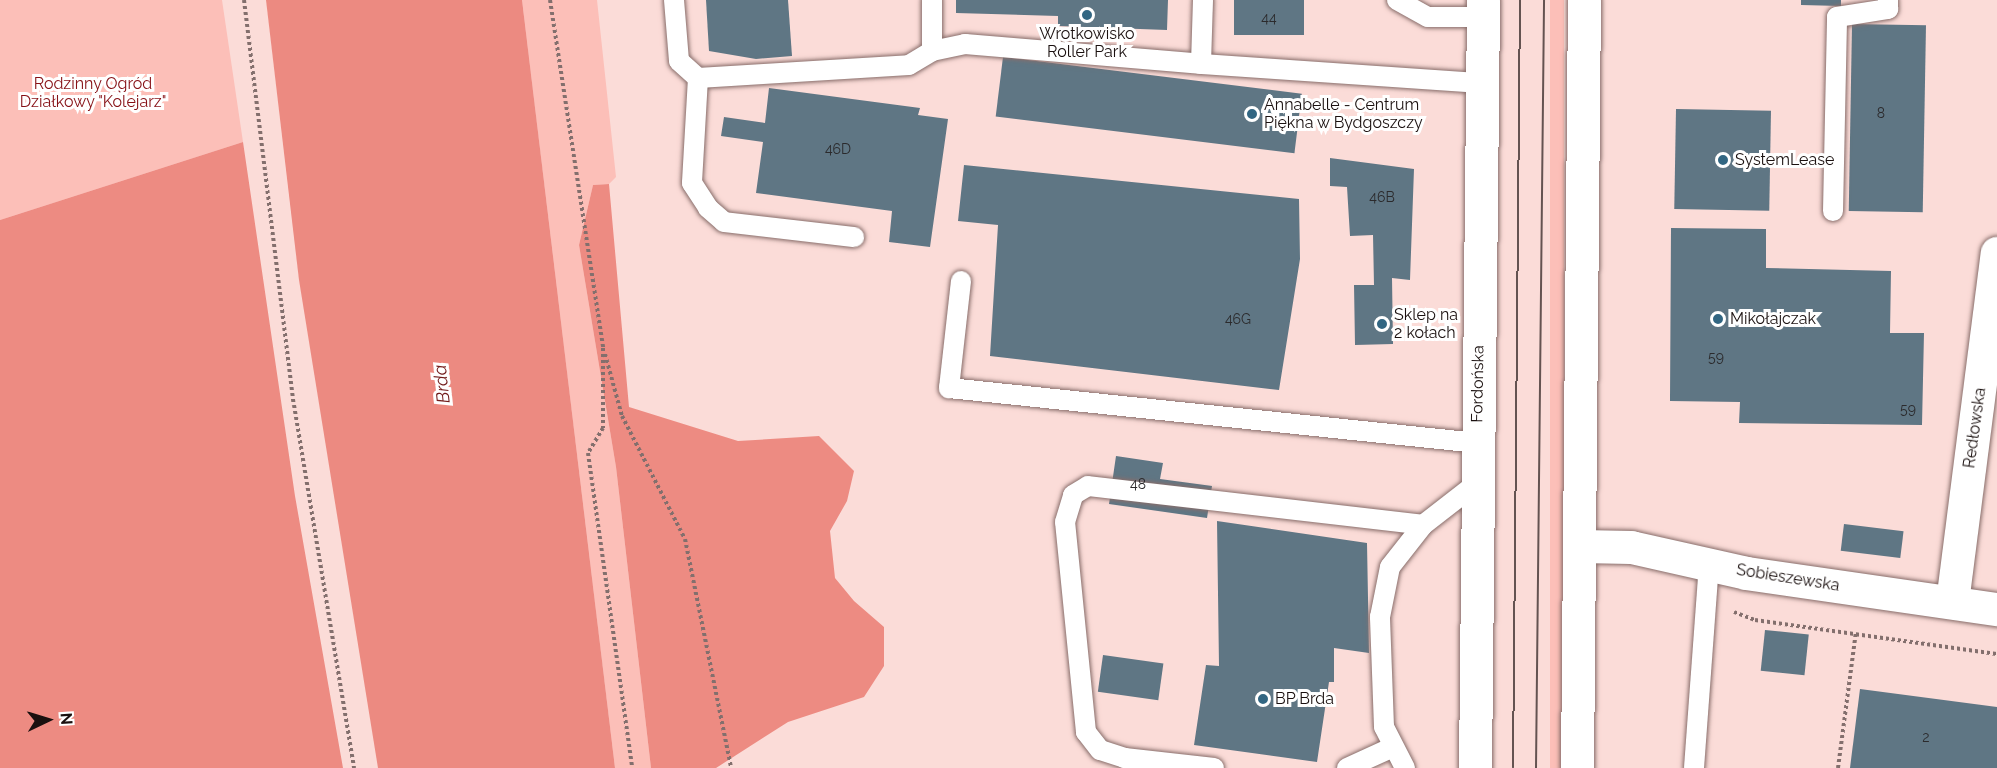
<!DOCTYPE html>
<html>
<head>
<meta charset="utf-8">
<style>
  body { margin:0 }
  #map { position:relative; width:1997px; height:768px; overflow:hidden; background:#fbdcd8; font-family:Raleway,sans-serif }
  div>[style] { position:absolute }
  .green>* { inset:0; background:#fcbfb8; transform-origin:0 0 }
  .forest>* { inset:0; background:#ed8b82 }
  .water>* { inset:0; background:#ec8a81 }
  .building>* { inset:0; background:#5f7684; transform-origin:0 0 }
  .path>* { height:4px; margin-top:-2px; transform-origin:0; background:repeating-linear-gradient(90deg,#836f6d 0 3px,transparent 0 6px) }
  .roads { filter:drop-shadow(0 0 2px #886d6a) drop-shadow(0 0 2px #886d6a) }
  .lane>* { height:20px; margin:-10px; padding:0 10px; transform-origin:10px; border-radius:10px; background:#fff }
  .street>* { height:33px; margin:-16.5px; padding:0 16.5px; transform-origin:16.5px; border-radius:16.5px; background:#fff }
  .secondary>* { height:33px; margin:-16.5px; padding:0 16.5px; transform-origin:16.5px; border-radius:16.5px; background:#fff }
  .tram>* { height:1.5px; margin:-0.75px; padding:0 0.75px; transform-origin:0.75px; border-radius:0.75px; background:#645351 }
  .dots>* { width:16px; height:16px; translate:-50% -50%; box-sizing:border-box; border:3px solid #fff; border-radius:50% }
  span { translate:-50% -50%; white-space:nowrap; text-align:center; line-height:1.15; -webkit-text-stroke:6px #fff; paint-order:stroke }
  .number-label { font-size:14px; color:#2b2a2c }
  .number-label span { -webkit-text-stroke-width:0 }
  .poi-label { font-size:16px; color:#1a100f }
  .left { translate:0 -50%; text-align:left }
  .park-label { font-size:16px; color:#861015 }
  .street-label { font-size:16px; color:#1a100f }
  .water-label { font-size:18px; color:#711a19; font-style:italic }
  .north { position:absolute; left:18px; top:690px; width:60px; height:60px; -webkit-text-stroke:4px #fff; paint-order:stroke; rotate:86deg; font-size:16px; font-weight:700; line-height:24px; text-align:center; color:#1a100f }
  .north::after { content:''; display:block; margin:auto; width:21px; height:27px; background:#1a100f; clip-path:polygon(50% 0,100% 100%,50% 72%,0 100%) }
</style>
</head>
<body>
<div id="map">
  <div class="green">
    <i style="clip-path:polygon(0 0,222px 0,243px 142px,0 220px)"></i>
    <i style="clip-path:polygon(522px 0,597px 0,616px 177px,609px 184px,593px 185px,579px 245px,616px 467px,651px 768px,615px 768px)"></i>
    <i style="left:1550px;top:0;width:14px;height:768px"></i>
  </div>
  <div class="forest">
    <i style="clip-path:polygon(243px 142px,295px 496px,343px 768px,0 768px,0 220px)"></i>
    <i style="clip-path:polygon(609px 184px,629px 407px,738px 441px,819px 436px,854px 471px,847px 501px,830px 531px,835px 578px,854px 601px,884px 627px,884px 666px,864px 697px,788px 722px,716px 768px,651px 768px,616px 467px,579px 245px,593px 185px)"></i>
  </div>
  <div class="water">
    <i style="clip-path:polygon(266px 0,522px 0,615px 768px,378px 768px,299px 280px)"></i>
  </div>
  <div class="building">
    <i style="clip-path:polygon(706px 0,788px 0,792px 56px,756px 59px,709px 51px)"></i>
    <i style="clip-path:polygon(956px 0,1168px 0,1167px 30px,1058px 26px,1058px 16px,956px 13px)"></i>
    <i style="left:1234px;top:0;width:70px;height:35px"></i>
    <i style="clip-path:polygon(1801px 0,1841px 0,1841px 6px,1801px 5px)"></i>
    <i style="left:1852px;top:24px;width:74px;height:187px;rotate:1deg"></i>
    <i style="left:1003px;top:57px;width:301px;height:60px;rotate:7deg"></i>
    <i style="clip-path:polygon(769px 88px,920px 108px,918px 115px,948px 119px,930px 247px,889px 242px,892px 211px,756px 193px,763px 142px,721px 136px,724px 117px,765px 123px)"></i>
    <i style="left:1676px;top:109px;width:95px;height:100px;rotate:1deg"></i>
    <i style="clip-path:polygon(1330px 158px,1414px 169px,1410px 280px,1392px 278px,1393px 344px,1355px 345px,1354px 285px,1374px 285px,1373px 235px,1350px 236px,1347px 187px,1330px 186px)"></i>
    <i style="clip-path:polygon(964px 165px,1299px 199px,1300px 259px,1279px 390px,990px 356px,998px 225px,958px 221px)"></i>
    <i style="clip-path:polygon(1671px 228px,1766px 229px,1766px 268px,1891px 271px,1890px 333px,1924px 333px,1922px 425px,1739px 423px,1740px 402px,1670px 401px)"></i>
    <i style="clip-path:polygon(1116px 456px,1163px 463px,1160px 479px,1212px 486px,1207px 518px,1109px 504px)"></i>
    <i style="clip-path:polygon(1217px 521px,1367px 543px,1369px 653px,1334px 648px,1334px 682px,1329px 682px,1317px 762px,1194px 745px,1206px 665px,1219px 666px)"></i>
    <i style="left:1844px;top:524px;width:60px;height:27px;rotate:7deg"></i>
    <i style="left:1765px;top:630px;width:44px;height:41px;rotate:6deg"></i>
    <i style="left:1103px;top:655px;width:61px;height:37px;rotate:8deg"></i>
    <i style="clip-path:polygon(1860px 689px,1997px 707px,1997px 768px,1850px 768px)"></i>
  </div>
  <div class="path">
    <i style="left:244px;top:0;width:408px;rotate:83deg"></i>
    <i style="left:294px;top:405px;width:368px;rotate:80.6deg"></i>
    <i style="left:550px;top:0;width:352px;rotate:81.3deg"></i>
    <i style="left:603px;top:348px;width:80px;rotate:90deg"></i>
    <i style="left:603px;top:428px;width:29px;rotate:121deg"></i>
    <i style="left:588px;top:453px;width:318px;rotate:82deg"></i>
    <i style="left:605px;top:354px;width:64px;rotate:74.7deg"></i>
    <i style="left:622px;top:416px;width:138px;rotate:62.9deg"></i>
    <i style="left:685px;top:539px;width:234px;rotate:78.6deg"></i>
    <i style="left:1734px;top:612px;width:22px;rotate:21deg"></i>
    <i style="left:1755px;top:620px;width:244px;rotate:8deg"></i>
    <i style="left:1838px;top:768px;width:137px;rotate:-82.5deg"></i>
  </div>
  <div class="roads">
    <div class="lane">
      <i style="left:674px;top:0;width:61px;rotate:85.3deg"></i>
      <i style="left:679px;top:61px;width:25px;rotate:42deg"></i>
      <i style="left:698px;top:78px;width:211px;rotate:-3.5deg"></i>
      <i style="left:909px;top:65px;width:27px;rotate:-31deg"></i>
      <i style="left:932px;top:51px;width:34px;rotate:-12deg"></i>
      <i style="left:965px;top:44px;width:237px;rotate:4.8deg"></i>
      <i style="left:932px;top:0;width:51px;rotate:90deg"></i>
      <i style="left:1203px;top:0;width:64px;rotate:91.8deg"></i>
      <i style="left:1201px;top:64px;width:282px;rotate:3.9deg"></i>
      <i style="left:1397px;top:0;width:35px;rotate:29deg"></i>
      <i style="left:1428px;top:17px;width:55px"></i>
      <i style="left:698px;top:78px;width:105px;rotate:93.3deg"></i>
      <i style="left:692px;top:183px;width:30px;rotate:57deg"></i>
      <i style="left:708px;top:208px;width:21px;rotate:41deg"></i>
      <i style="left:724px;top:222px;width:131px;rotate:6.6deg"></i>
      <i style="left:1833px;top:211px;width:194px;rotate:-88.8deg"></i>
      <i style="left:1837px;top:17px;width:52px;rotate:-8.9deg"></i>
      <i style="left:1888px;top:9px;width:9px;rotate:-90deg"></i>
      <i style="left:961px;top:281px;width:108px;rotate:96.4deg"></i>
      <i style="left:949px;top:388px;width:532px;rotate:5.94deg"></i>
      <i style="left:1214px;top:768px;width:90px;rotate:-173.6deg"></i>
      <i style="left:1125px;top:758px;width:26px;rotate:-162deg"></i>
      <i style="left:1100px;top:750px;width:23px;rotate:-128deg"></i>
      <i style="left:1086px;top:732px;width:211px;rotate:-95.7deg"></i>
      <i style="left:1065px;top:522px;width:28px;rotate:-73deg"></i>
      <i style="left:1073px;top:495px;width:17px;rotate:-31deg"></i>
      <i style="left:1088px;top:486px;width:337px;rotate:6.6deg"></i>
      <i style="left:1347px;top:768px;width:48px;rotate:-24.4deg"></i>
      <i style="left:1405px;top:768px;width:46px;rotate:-117.1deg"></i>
      <i style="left:1384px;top:727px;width:110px;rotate:-92.1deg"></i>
      <i style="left:1380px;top:617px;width:51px;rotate:-78.7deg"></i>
      <i style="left:1390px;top:567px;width:53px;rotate:-51.8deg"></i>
      <i style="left:1423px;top:525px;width:68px;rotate:-37.9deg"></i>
      <i style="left:1694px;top:768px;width:206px;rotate:-85.8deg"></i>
    </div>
    <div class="street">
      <i style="left:1580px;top:546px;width:51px;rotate:1.1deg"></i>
      <i style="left:1631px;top:547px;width:118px;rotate:12.7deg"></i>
      <i style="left:1746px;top:573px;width:254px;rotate:8.2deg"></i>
      <i style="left:1952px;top:602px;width:352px;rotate:-82.7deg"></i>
    </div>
    <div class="secondary">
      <i style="left:1475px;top:768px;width:768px;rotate:-89.4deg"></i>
      <i style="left:1577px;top:768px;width:768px;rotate:-89.48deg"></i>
    </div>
  </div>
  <div class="tram">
    <i style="left:1513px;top:768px;width:768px;rotate:-89.48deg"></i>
    <i style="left:1536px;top:768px;width:768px;rotate:-89.4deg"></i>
  </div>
  <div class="dots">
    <i style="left:1087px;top:15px;background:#326682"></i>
    <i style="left:1252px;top:114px;background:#326682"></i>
    <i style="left:1723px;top:160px;background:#326682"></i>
    <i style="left:1718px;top:319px;background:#326682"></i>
    <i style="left:1382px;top:324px;background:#326682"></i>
    <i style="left:1263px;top:699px;background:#326682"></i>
  </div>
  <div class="number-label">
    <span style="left:1269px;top:18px">44</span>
    <span style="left:1881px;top:113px">8</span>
    <span style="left:838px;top:149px">46D</span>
    <span style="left:1382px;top:197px">46B</span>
    <span style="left:1238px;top:319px">46G</span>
    <span style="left:1716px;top:357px">59</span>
    <span style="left:1908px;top:409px">59</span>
    <span style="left:1138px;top:484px">48</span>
    <span style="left:1926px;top:737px">2</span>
  </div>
  <div class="poi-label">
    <span style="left:1087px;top:43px">Wrotkowisko<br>Roller Park</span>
    <span class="left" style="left:1264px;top:114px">Annabelle - Centrum<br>Piękna w Bydgoszczy</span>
    <span class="left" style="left:1735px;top:160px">SystemLease</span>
    <span class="left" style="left:1394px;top:324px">Sklep na<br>2 kołach</span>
    <span class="left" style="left:1730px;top:319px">Mikołajczak</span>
    <span class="left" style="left:1275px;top:699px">BP Brda</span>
  </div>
  <div class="park-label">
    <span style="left:93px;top:93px">Rodzinny Ogród<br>Działkowy "Kolejarz"</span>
  </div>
  <div class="street-label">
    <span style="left:1478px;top:384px;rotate:-89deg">Fordońska</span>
    <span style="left:1975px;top:428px;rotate:-82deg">Redłowska</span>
    <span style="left:1788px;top:578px;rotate:9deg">Sobieszewska</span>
  </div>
  <div class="water-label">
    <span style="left:442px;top:384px;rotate:-96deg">Brda</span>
  </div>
  <div class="north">N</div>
</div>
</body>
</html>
